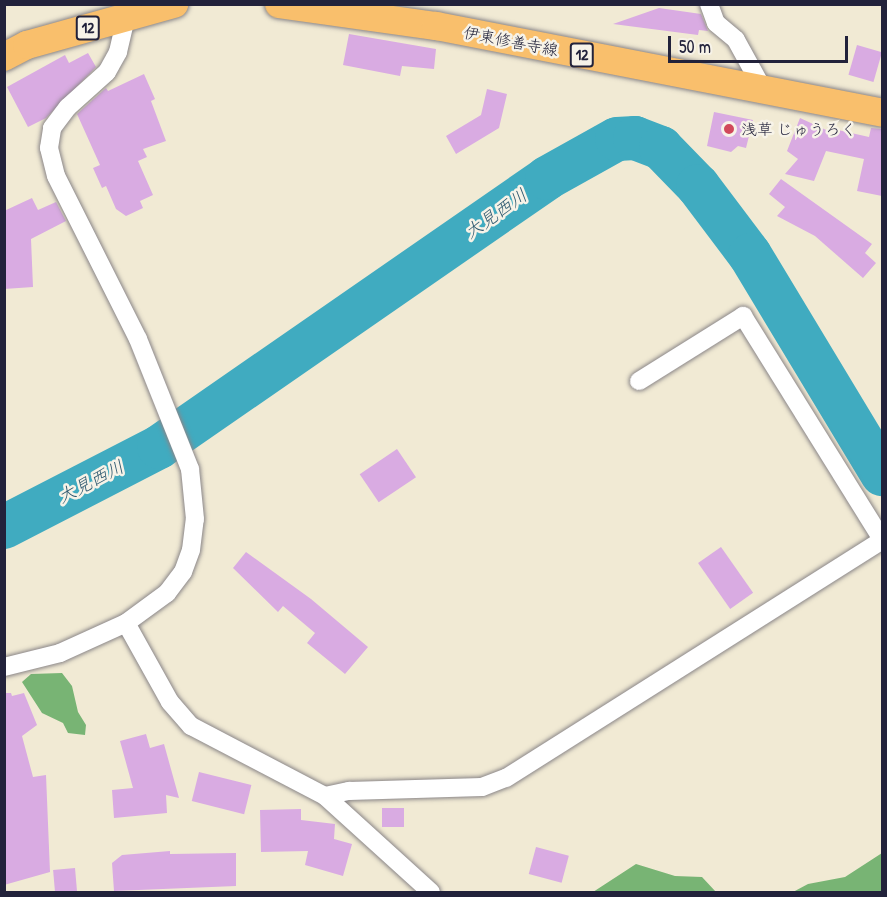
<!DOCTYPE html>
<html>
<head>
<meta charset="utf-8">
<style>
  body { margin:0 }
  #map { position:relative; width:887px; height:897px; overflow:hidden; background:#f1ead4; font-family:"Patrick Hand","Klee One",sans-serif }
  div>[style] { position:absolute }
  .forest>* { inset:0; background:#78b474 }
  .river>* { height:44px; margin:-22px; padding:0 22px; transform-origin:22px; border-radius:22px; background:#40abc0 }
  .building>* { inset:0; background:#d9abe2; transform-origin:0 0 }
  .roads { filter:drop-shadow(0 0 2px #8a8688) drop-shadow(0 0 2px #8a8688) }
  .minor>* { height:18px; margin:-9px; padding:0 9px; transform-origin:9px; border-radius:9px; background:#fff }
  .primary>* { height:28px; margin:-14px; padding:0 14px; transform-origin:14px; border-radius:14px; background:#f9bf6c }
  .dots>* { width:16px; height:16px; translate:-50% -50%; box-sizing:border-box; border:3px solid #f7f3e8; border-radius:50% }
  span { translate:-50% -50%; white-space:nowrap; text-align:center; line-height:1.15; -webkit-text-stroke:5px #f7f3e8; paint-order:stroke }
  .shield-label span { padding:2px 4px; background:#f7f3e8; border:2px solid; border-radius:4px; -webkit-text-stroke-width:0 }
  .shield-label { font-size:15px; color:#22223b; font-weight:700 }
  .street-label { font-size:16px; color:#22223b }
  .poi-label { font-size:16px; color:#22223b }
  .left { translate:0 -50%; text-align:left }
  .water-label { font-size:18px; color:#2e5970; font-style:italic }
  .frame { position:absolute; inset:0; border:6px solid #22223b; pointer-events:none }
  .scale { position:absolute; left:668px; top:36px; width:180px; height:27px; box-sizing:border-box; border:3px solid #22223b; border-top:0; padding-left:8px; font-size:18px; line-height:21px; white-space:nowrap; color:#22223b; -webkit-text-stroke:4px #f7f3e8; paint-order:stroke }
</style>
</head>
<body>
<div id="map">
  <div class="forest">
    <i style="clip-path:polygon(62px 673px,72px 686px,78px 712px,86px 725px,85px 735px,68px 733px,63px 723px,42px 713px,22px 682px,31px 674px)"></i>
    <i style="clip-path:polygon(882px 853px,882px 892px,793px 892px,808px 884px,845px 877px)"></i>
    <i style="clip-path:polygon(636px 864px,675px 876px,702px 877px,716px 892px,593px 892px)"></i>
  </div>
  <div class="river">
    <i style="left:4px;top:527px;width:174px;rotate:-27.3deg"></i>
    <i style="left:159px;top:447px;width:472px;rotate:-34.7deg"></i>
    <i style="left:547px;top:178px;width:80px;rotate:-29.1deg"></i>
    <i style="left:617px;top:139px;width:18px;rotate:-3deg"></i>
    <i style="left:635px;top:138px;width:28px;rotate:21deg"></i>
    <i style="left:661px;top:148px;width:53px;rotate:45.8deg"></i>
    <i style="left:698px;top:186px;width:86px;rotate:53deg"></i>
    <i style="left:750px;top:255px;width:256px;rotate:58.9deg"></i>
  </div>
  <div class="building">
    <i style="clip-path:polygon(659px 8px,701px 14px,708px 31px,699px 30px,698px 35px,613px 24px)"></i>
    <i style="clip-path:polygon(349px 34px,436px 49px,434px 69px,402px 66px,400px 76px,343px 65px)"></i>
    <i style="left:857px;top:45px;width:26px;height:31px;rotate:16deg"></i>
    <i style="clip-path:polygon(88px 53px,96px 67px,46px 118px,28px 127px,7px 87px,65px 55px,69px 63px)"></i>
    <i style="clip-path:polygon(144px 74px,155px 99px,151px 101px,166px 141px,143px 149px,147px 157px,138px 161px,153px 195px,140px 201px,143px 208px,126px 216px,116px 209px,106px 186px,102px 188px,93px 168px,100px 165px,77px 114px,106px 88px,108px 91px)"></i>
    <i style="clip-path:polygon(487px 89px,507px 94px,499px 128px,456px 154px,446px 136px,481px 115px)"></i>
    <i style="clip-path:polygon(714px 112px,753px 120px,746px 148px,738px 146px,731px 152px,707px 146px)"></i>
    <i style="clip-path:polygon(800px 118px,837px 135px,838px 130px,869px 137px,871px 128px,882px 129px,882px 196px,857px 191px,864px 159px,826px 151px,814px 181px,785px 174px,798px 159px,787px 151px)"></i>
    <i style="clip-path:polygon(781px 179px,872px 244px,865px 253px,876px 263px,863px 278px,815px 236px,777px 216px,785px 207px,769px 194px)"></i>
    <i style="clip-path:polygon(32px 198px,38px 210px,56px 202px,66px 221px,31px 239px,33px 287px,4px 289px,4px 211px)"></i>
    <i style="left:397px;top:449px;width:34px;height:45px;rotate:56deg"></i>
    <i style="left:721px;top:547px;width:56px;height:28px;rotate:55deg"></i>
    <i style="clip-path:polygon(246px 552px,311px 599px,368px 647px,345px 674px,307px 643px,315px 633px,283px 606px,278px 612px,233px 568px)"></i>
    <i style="clip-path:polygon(4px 693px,11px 693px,12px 696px,24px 693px,37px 725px,22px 736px,33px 777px,46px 775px,50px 872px,4px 885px)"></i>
    <i style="clip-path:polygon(146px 734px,150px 748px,164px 744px,179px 798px,166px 795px,167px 813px,114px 818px,112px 790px,133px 788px,120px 741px)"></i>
    <i style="left:199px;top:772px;width:54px;height:30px;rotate:14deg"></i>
    <i style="left:382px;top:808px;width:22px;height:19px"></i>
    <i style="clip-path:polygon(301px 809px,301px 820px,335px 824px,334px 839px,352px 844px,343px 876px,305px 865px,308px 851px,261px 852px,260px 810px)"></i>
    <i style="left:536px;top:847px;width:34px;height:28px;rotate:15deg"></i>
    <i style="clip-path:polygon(170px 851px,170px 854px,236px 853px,236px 886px,114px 891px,112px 863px,122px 855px)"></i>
    <i style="left:75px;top:868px;width:24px;height:22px;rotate:85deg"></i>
  </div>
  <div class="roads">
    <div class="minor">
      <i style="left:709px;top:4px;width:20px;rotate:70deg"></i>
      <i style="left:716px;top:23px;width:26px;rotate:40deg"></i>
      <i style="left:736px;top:40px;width:58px;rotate:61.2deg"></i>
      <i style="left:639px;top:381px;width:123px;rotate:-32deg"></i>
      <i style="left:743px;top:316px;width:263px;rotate:58.1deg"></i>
      <i style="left:126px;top:623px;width:90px;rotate:60.9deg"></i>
      <i style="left:170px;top:702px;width:32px;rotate:49deg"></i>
      <i style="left:191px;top:726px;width:151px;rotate:27.6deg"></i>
      <i style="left:325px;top:796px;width:143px;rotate:42.2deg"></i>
      <i style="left:4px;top:667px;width:58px;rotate:-14deg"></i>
      <i style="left:60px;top:653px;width:72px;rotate:-24.4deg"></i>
      <i style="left:126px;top:623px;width:51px;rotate:-36.2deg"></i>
      <i style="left:167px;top:593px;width:26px;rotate:-53deg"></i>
      <i style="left:183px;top:572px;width:23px;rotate:-70deg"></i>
      <i style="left:191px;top:550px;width:31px;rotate:-83deg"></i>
      <i style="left:195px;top:519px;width:50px;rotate:-95.7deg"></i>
      <i style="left:190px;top:469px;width:140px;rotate:-111.8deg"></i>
      <i style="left:138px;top:339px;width:182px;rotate:-116.7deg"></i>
      <i style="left:56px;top:176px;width:29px;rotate:-104deg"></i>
      <i style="left:49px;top:148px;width:20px;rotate:-81deg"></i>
      <i style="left:52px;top:128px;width:26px;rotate:-53deg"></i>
      <i style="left:68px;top:107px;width:52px;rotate:-41.9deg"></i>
      <i style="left:107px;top:72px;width:23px;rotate:-61deg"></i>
      <i style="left:118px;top:52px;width:44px;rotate:-76.9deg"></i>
      <i style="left:325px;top:796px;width:25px;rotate:-12deg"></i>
      <i style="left:349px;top:791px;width:133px;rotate:-1.7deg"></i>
      <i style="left:482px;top:787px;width:26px;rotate:-21deg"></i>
      <i style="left:506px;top:778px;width:445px;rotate:-32.3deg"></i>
    </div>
    <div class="primary">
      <i style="left:279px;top:4px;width:159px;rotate:8deg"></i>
      <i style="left:436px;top:26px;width:454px;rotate:11deg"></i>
      <i style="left:4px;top:57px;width:26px;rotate:-28deg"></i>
      <i style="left:27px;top:45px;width:153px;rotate:-15.6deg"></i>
    </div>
  </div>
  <div class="dots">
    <i style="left:729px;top:129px;background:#d1495b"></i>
  </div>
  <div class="shield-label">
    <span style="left:88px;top:28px">12</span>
    <span style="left:582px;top:55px">12</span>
  </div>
  <div class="street-label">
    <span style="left:511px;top:41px;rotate:11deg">伊東修善寺線</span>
  </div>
  <div class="poi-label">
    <span class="left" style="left:741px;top:129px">浅草 じゅうろく</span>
  </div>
  <div class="water-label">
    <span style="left:496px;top:214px;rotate:-35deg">大見西川</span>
    <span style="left:91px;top:482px;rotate:-27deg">大見西川</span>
  </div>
  <div class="frame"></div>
  <div class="scale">50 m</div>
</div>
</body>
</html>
